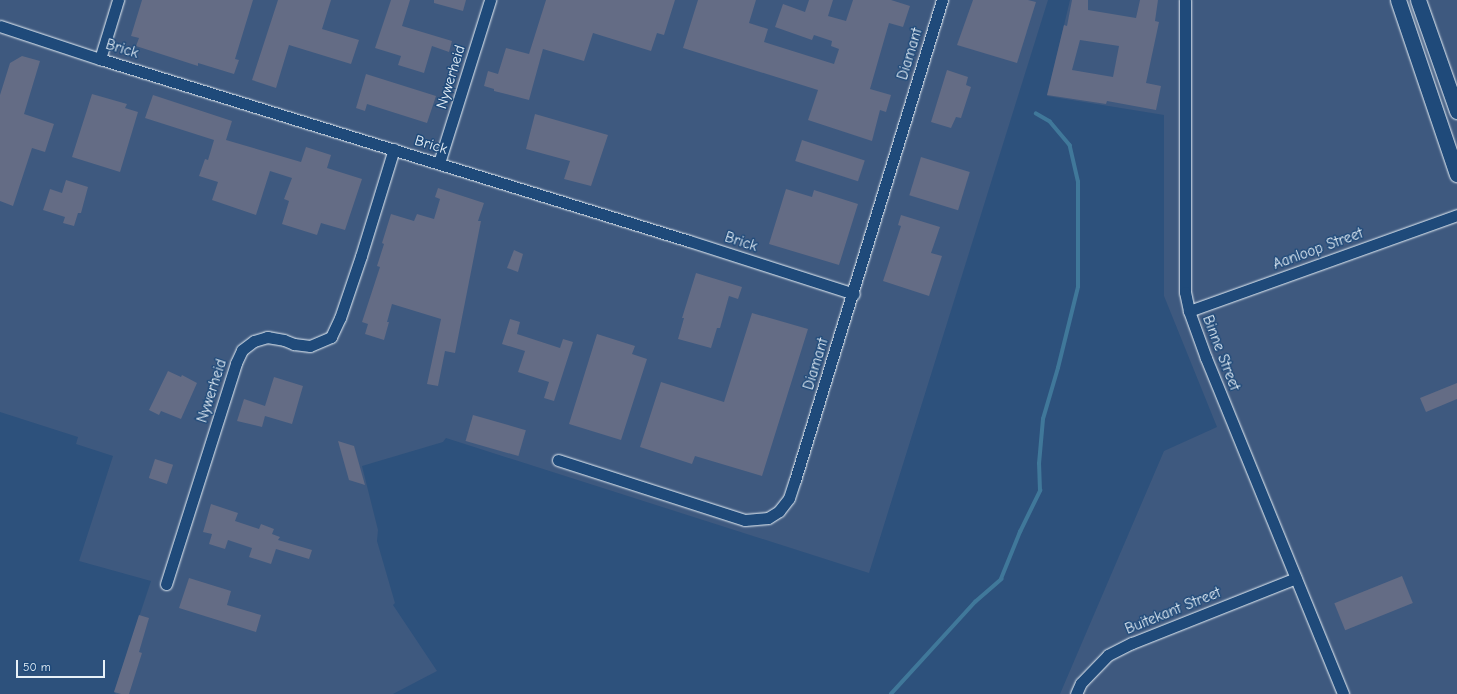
<!DOCTYPE html>
<html>
<head>
<meta charset="utf-8">
<style>
  body { margin:0 }
  #map { position:relative; width:1457px; height:694px; overflow:hidden; background:#2d517c; font-family:"Comic Neue",sans-serif }
  div>[style] { position:absolute }
  .built>* { inset:0; background:#3e597f }
  .stream>* { height:3.5px; margin:-1.75px; padding:0 1.75px; transform-origin:1.75px; border-radius:1.75px; background:#40789a }
  .building>* { inset:0; background:#646c85; transform-origin:0 0 }
  .roads { filter:drop-shadow(0 0 1px #e8f1f8) drop-shadow(0 0 1px #e8f1f8) }
  .street>* { height:11px; margin:-5.5px; padding:0 5.5px; transform-origin:5.5px; border-radius:5.5px; background:#1f4a7a }
  .secondary>* { height:15px; margin:-7.5px; padding:0 7.5px; transform-origin:7.5px; border-radius:7.5px; background:#1f4a7a }
  span { translate:-50% -50%; white-space:nowrap; text-align:center; line-height:1.15; -webkit-text-stroke:3px #1f4a7a; paint-order:stroke }
  .street-label { font-size:15px; color:#e8f1f8 }
  .scale { position:absolute; left:16px; top:660px; width:89px; height:18px; box-sizing:border-box; border:2px solid #e8f1f8; border-top:0; padding-left:5px; font-size:12px; line-height:14px; white-space:nowrap; color:#e8f1f8; -webkit-text-stroke:3px #1f4a7a; paint-order:stroke }
</style>
</head>
<body>
<div id="map">
  <div class="built">
    <i style="clip-path:polygon(0 0,1048px 0,869px 573px,446px 438px,443px 442px,362px 466px,378px 530px,377px 541px,395px 603px,393px 605px,437px 671px,393px 694px,116px 694px,114px 692px,151px 581px,79px 561px,113px 456px,76px 444px,78px 437px,0 412px)"></i>
    <i style="clip-path:polygon(1070px 0,1457px 0,1457px 694px,1060px 694px,1164px 451px,1217px 427px,1164px 296px,1164px 115px,1047px 96px)"></i>
  </div>
  <div class="stream">
    <i style="left:891px;top:694px;width:125px;rotate:-47.6deg"></i>
    <i style="left:975px;top:602px;width:35px;rotate:-41deg"></i>
    <i style="left:1001px;top:579px;width:51px;rotate:-68deg"></i>
    <i style="left:1020px;top:532px;width:46px;rotate:-64deg"></i>
    <i style="left:1040px;top:491px;width:27px;rotate:-92deg"></i>
    <i style="left:1039px;top:464px;width:45px;rotate:-84.9deg"></i>
    <i style="left:1043px;top:419px;width:53px;rotate:-73.6deg"></i>
    <i style="left:1058px;top:368px;width:83px;rotate:-76.1deg"></i>
    <i style="left:1078px;top:287px;width:105px;rotate:-90deg"></i>
    <i style="left:1078px;top:182px;width:37px;rotate:-103deg"></i>
    <i style="left:1070px;top:146px;width:31px;rotate:-130deg"></i>
    <i style="left:1050px;top:122px;width:16px;rotate:-150deg"></i>
  </div>
  <div class="building">
    <i style="clip-path:polygon(142px 0,253px 0,235px 59px,239px 60px,234px 74px,198px 63px,198px 66px,136px 46px,139px 38px,131px 36px)"></i>
    <i style="clip-path:polygon(278px 0,331px 0,322px 29px,359px 40px,351px 64px,289px 45px,276px 88px,252px 80px)"></i>
    <i style="clip-path:polygon(391px 0,410px 0,402px 26px,452px 41px,449px 52px,432px 46px,424px 73px,398px 65px,401px 56px,375px 48px)"></i>
    <i style="clip-path:polygon(434px 0,466px 0,463px 11px,434px 3px)"></i>
    <i style="clip-path:polygon(546px 0,675px 0,664px 35px,657px 33px,651px 51px,593px 33px,584px 61px,543px 49px,529px 100px,494px 91px,494px 89px,484px 86px,488px 71px,498px 74px,506px 48px,529px 54px)"></i>
    <i style="clip-path:polygon(698px 0,756px 0,749px 23px,768px 29px,764px 42px,834px 64px,839px 49px,831px 46px,832px 41px,814px 35px,812px 40px,775px 27px,783px 4px,805px 12px,809px 0,833px 0,828px 16px,846px 21px,853px 0,891px 0,910px 6px,903px 27px,889px 23px,870px 89px,891px 95px,886px 112px,880px 110px,872px 141px,808px 120px,818px 90px,683px 48px)"></i>
    <i style="clip-path:polygon(973px 0,1028px 0,1036px 2px,1017px 63px,957px 45px)"></i>
    <i style="clip-path:polygon(evenodd,1072px 0,1088px 0,1088px 10px,1136px 18px,1140px 0,1158px 0,1155px 21px,1159px 22px,1146px 83px,1161px 86px,1156px 110px,1107px 101px,1106px 104px,1047px 95px,1064px 25px,1067px 26px,1072px 0,1080px 40px,1119px 46px,1113px 77px,1072px 70px,1080px 40px)"></i>
    <i style="clip-path:polygon(22px 56px,40px 61px,24px 114px,54px 124px,45px 152px,32px 148px,13px 206px,0 201px,0 95px,10px 63px)"></i>
    <i style="clip-path:polygon(947px 70px,968px 77px,966px 85px,971px 87px,961px 118px,956px 117px,951px 128px,931px 122px)"></i>
    <i style="clip-path:polygon(366px 74px,436px 96px,427px 123px,367px 104px,365px 111px,356px 108px)"></i>
    <i style="clip-path:polygon(92px 94px,127px 104px,125px 108px,138px 112px,120px 172px,72px 157px)"></i>
    <i style="clip-path:polygon(153px 95px,232px 121px,226px 140px,301px 162px,306px 147px,331px 155px,327px 168px,362px 179px,345px 230px,321px 223px,317px 235px,282px 224px,289px 201px,284px 199px,292px 178px,270px 171px,256px 215px,212px 200px,218px 182px,199px 176px,205px 159px,208px 160px,214px 140px,145px 118px)"></i>
    <i style="clip-path:polygon(535px 114px,608px 135px,591px 186px,564px 179px,570px 161px,526px 149px)"></i>
    <i style="left:802px;top:140px;width:66px;height:22px;rotate:18deg"></i>
    <i style="left:921px;top:157px;width:51px;height:40px;rotate:17deg"></i>
    <i style="clip-path:polygon(66px 180px,88px 187px,81px 213px,78px 213px,74px 226px,63px 223px,65px 217px,43px 210px,50px 189px,62px 193px)"></i>
    <i style="clip-path:polygon(438px 188px,484px 203px,478px 221px,481px 221px,455px 353px,445px 351px,438px 386px,427px 384px,441px 319px,392px 304px,387px 322px,389px 322px,384px 340px,365px 334px,368px 324px,362px 322px,380px 267px,377px 266px,384px 244px,382px 243px,391px 214px,414px 221px,417px 214px,434px 219px,440px 199px,435px 197px)"></i>
    <i style="clip-path:polygon(786px 189px,812px 197px,814px 190px,858px 204px,839px 265px,769px 244px)"></i>
    <i style="clip-path:polygon(901px 215px,940px 227px,931px 253px,942px 256px,929px 296px,883px 281px,901px 226px,898px 225px)"></i>
    <i style="clip-path:polygon(514px 250px,523px 254px,518px 272px,507px 268px)"></i>
    <i style="clip-path:polygon(696px 273px,742px 287px,738px 299px,729px 296px,720px 328px,717px 328px,711px 348px,678px 339px,684px 318px,682px 318px)"></i>
    <i style="clip-path:polygon(752px 313px,808px 329px,762px 476px,695px 456px,692px 464px,640px 447px,661px 382px,724px 402px)"></i>
    <i style="clip-path:polygon(510px 319px,520px 322px,517px 334px,560px 348px,563px 339px,573px 342px,554px 401px,544px 398px,549px 382px,518px 372px,525px 351px,502px 344px)"></i>
    <i style="clip-path:polygon(597px 334px,635px 346px,632px 354px,647px 359px,621px 440px,569px 424px)"></i>
    <i style="clip-path:polygon(168px 371px,181px 377px,182px 375px,197px 383px,181px 419px,161px 411px,159px 415px,149px 410px)"></i>
    <i style="clip-path:polygon(274px 377px,303px 386px,292px 424px,265px 416px,262px 427px,237px 421px,244px 399px,265px 406px)"></i>
    <i style="clip-path:polygon(1457px 383px,1457px 399px,1426px 412px,1420px 398px)"></i>
    <i style="left:473px;top:415px;width:55px;height:27px;rotate:16deg"></i>
    <i style="clip-path:polygon(338px 441px,354px 446px,365px 485px,349px 480px)"></i>
    <i style="left:155px;top:459px;width:19px;height:20px;rotate:18deg"></i>
    <i style="clip-path:polygon(211px 504px,238px 513px,235px 521px,259px 529px,261px 524px,274px 529px,272px 534px,280px 537px,278px 540px,312px 550px,309px 559px,276px 549px,271px 564px,249px 557px,252px 548px,228px 540px,225px 549px,209px 544px,212px 534px,203px 532px)"></i>
    <i style="left:1402px;top:576px;width:29px;height:73px;rotate:68deg"></i>
    <i style="clip-path:polygon(189px 578px,231px 591px,227px 605px,261px 615px,256px 632px,179px 608px)"></i>
    <i style="clip-path:polygon(139px 615px,149px 618px,139px 652px,142px 653px,129px 694px,121px 694px,114px 692px)"></i>
  </div>
  <div class="roads">
    <div class="street">
      <i style="left:1185px;top:0;width:292px;rotate:90deg"></i>
      <i style="left:1185px;top:292px;width:19px;rotate:78deg"></i>
      <i style="left:1189px;top:311px;width:50px;rotate:70.1deg"></i>
      <i style="left:1206px;top:358px;width:363px;rotate:67.8deg"></i>
      <i style="left:0;top:26px;width:105px;rotate:18.3deg"></i>
      <i style="left:100px;top:59px;width:616px;rotate:17.17deg"></i>
      <i style="left:689px;top:241px;width:173px;rotate:17.8deg"></i>
      <i style="left:100px;top:59px;width:62px;rotate:-73deg"></i>
      <i style="left:439px;top:163px;width:171px;rotate:-72.6deg"></i>
      <i style="left:1189px;top:311px;width:285px;rotate:-19.7deg"></i>
      <i style="left:558px;top:460px;width:196px;rotate:17.8deg"></i>
      <i style="left:745px;top:520px;width:23px;rotate:-5deg"></i>
      <i style="left:768px;top:518px;width:13px;rotate:-32deg"></i>
      <i style="left:779px;top:511px;width:16px;rotate:-52deg"></i>
      <i style="left:789px;top:498px;width:19px;rotate:-72deg"></i>
      <i style="left:795px;top:480px;width:502px;rotate:-72.97deg"></i>
      <i style="left:166px;top:584px;width:232px;rotate:-72.4deg"></i>
      <i style="left:236px;top:363px;width:14px;rotate:-65deg"></i>
      <i style="left:242px;top:350px;width:15px;rotate:-37deg"></i>
      <i style="left:254px;top:341px;width:14px;rotate:-17deg"></i>
      <i style="left:267px;top:337px;width:17px;rotate:10deg"></i>
      <i style="left:284px;top:340px;width:11px;rotate:22deg"></i>
      <i style="left:294px;top:344px;width:16px;rotate:7deg"></i>
      <i style="left:310px;top:346px;width:23px;rotate:-23deg"></i>
      <i style="left:331px;top:337px;width:21px;rotate:-65deg"></i>
      <i style="left:340px;top:318px;width:65px;rotate:-71.3deg"></i>
      <i style="left:361px;top:256px;width:112px;rotate:-72.9deg"></i>
      <i style="left:1076px;top:694px;width:12px;rotate:-66deg"></i>
      <i style="left:1081px;top:683px;width:39px;rotate:-46deg"></i>
      <i style="left:1108px;top:655px;width:27px;rotate:-27deg"></i>
      <i style="left:1132px;top:643px;width:176px;rotate:-21.6deg"></i>
    </div>
    <div class="secondary">
      <i style="left:1398px;top:0;width:184px;rotate:71.3deg"></i>
      <i style="left:1418px;top:0;width:118px;rotate:70.6deg"></i>
    </div>
  </div>
  <div class="street-label">
    <span style="left:122px;top:49px;rotate:17deg">Brick</span>
    <span style="left:910px;top:54px;rotate:-73deg">Diamant</span>
    <span style="left:451px;top:77px;rotate:-73deg">Nywerheid</span>
    <span style="left:431px;top:145px;rotate:17deg">Brick</span>
    <span style="left:741px;top:242px;rotate:18deg">Brick</span>
    <span style="left:1318px;top:249px;rotate:-20deg">Aanloop Street</span>
    <span style="left:1221px;top:353px;rotate:69deg">Binne Street</span>
    <span style="left:816px;top:364px;rotate:-73deg">Diamant</span>
    <span style="left:212px;top:391px;rotate:-72deg">Nywerheid</span>
    <span style="left:1173px;top:611px;rotate:-22deg">Buitekant Street</span>
  </div>
  <div class="scale">50 m</div>
</div>
</body>
</html>
